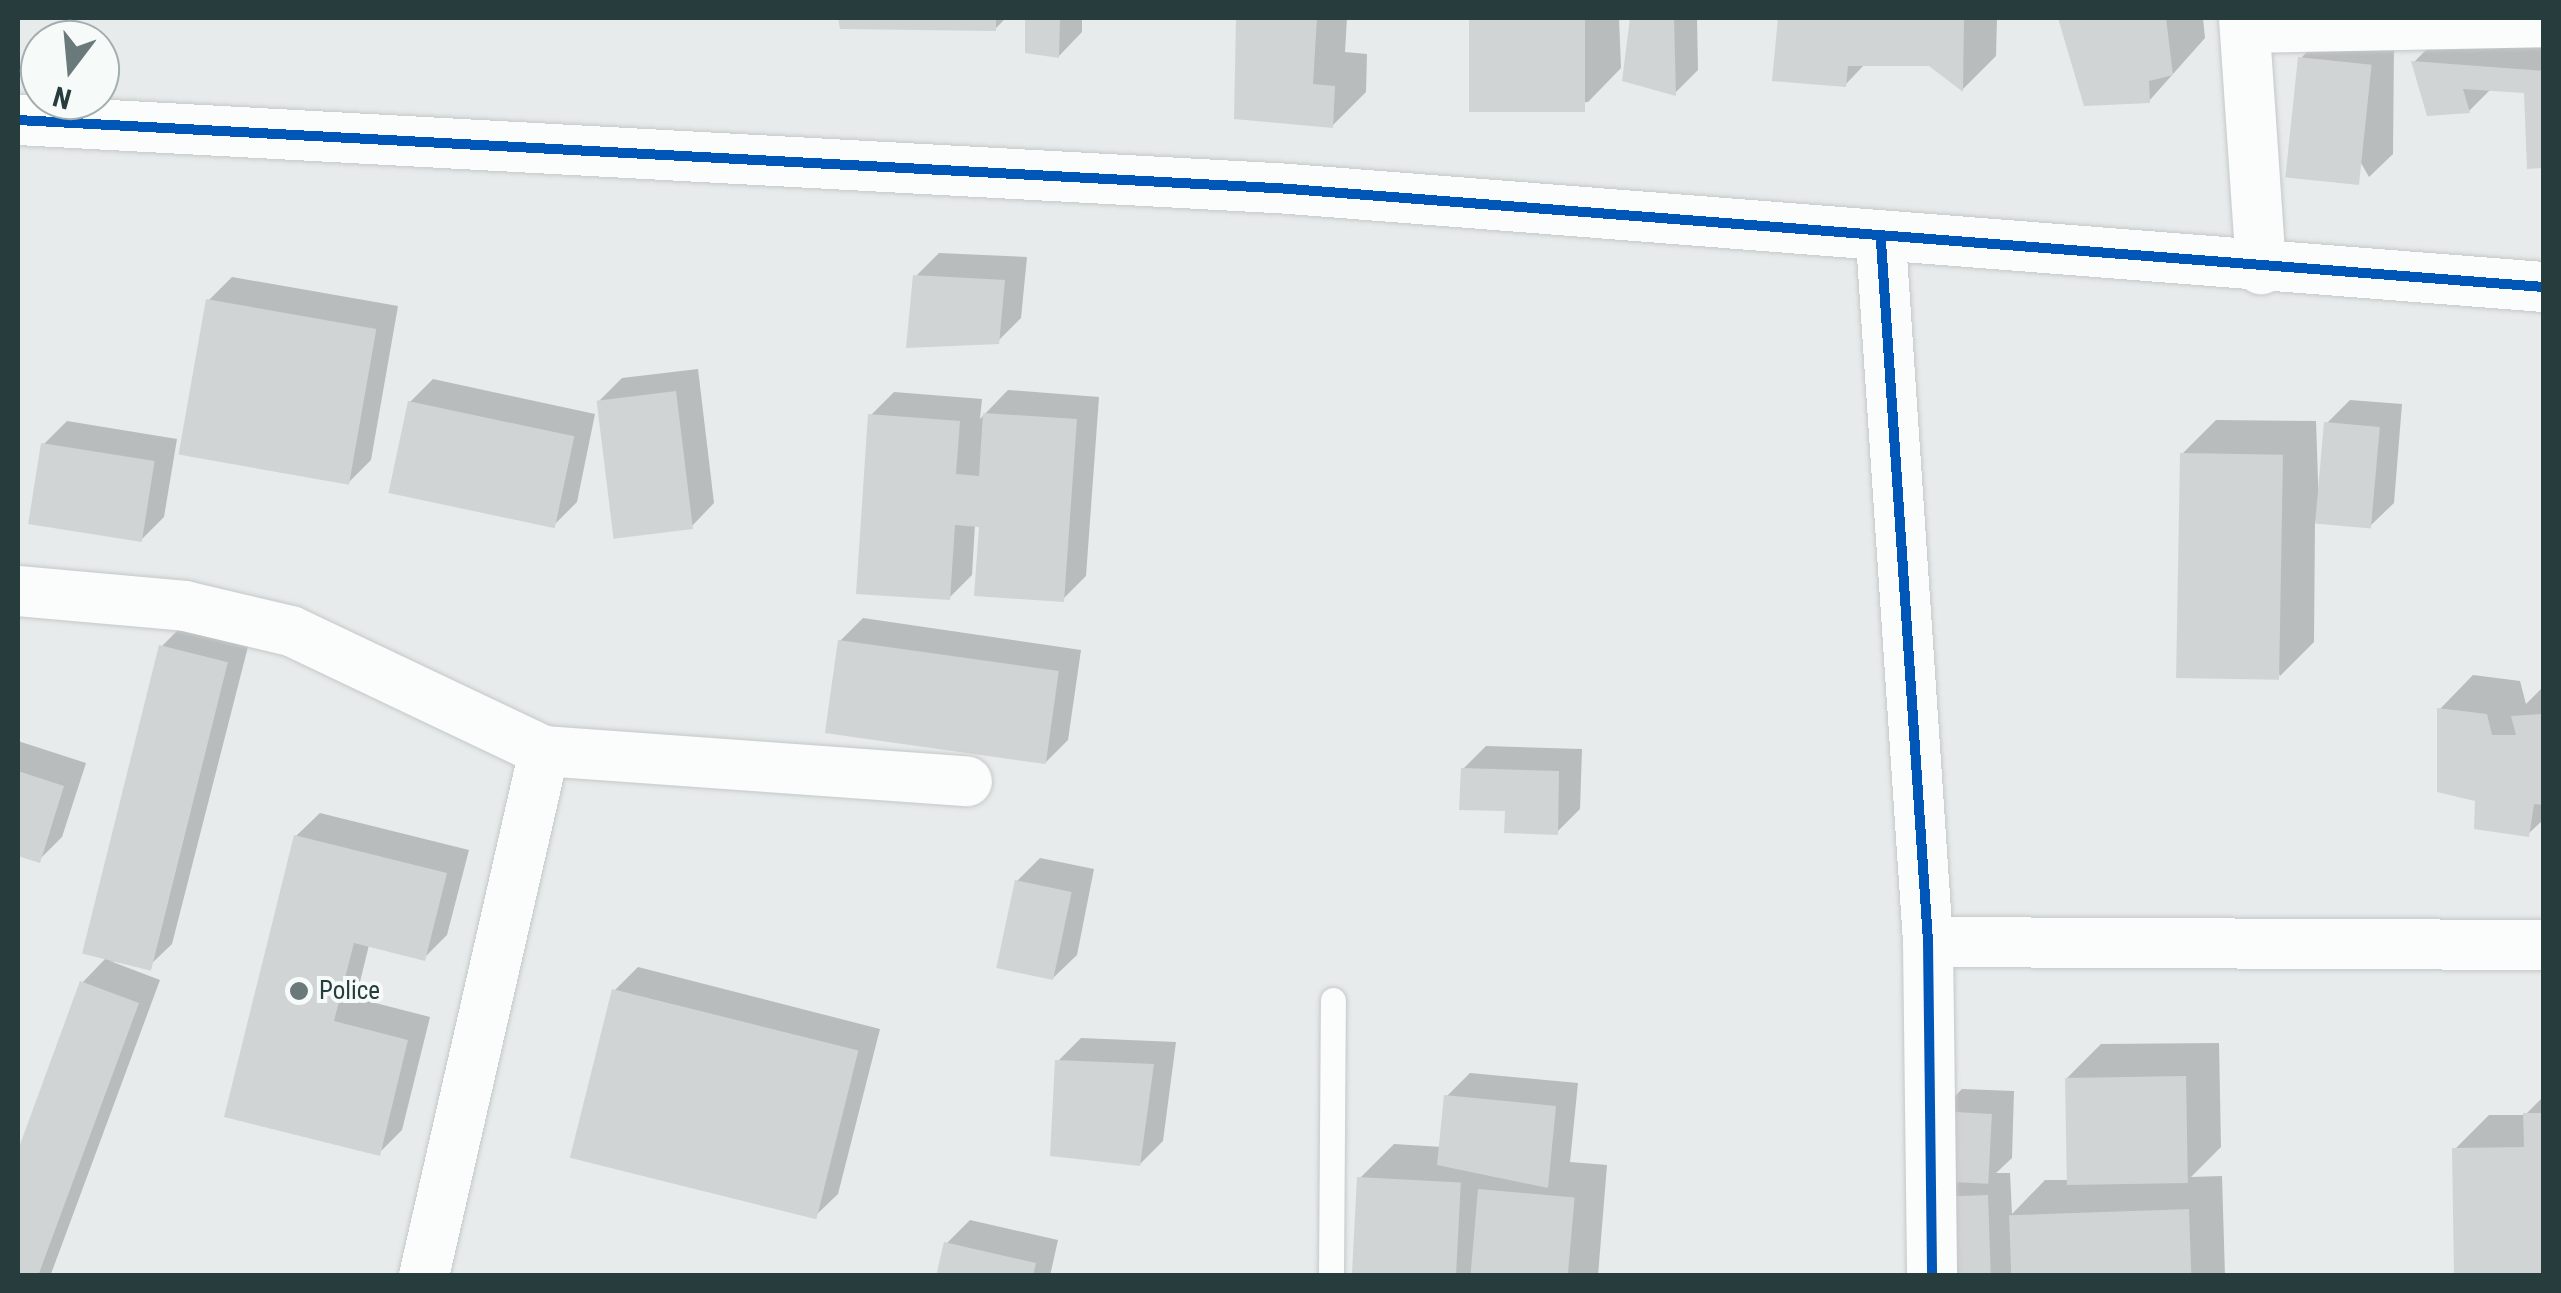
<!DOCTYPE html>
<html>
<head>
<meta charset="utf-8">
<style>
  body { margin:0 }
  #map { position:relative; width:2561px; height:1293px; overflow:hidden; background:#e7ebeb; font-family:"Roboto Condensed",sans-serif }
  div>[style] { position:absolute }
  .shadow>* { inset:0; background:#0003 }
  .building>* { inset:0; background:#d0d4d4; transform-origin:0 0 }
  .roads { filter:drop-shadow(0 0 2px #c4c8c8) drop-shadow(0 0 2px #c4c8c8) }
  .lane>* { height:25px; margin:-12.5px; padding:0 12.5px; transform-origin:12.5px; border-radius:12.5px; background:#fbfcfc }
  .street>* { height:50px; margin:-25px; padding:0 25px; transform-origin:25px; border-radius:25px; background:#fbfcfc }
  .cycleway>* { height:10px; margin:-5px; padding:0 5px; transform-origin:5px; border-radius:5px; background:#0057b8 }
  .dots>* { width:28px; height:28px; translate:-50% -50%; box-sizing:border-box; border:5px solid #f6faf9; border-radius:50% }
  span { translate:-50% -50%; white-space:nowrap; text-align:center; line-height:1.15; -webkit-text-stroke:8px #f6faf9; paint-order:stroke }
  .poi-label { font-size:25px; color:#263c3d }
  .left { translate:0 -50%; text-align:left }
  .frame { position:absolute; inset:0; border:20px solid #263c3d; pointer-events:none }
  .north { position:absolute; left:20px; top:20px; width:100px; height:100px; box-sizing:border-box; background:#f6faf9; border:2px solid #a3aeae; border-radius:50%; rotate:196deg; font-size:28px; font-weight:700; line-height:40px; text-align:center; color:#263c3d }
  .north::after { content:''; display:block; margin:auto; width:35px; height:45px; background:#6a797a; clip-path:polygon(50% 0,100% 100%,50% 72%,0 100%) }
</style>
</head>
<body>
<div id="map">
  <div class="shadow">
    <i style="clip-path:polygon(841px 18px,1006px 18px,995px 29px,842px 27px)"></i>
    <i style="clip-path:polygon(1027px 18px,1082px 18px,1082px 32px,1059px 56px,1028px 51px)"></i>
    <i style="clip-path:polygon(1238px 18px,1347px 18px,1345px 52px,1367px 54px,1366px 92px,1332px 126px,1236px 117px)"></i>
    <i style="clip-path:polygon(1472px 18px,1619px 18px,1621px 68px,1588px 102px,1482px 109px)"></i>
    <i style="clip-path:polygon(1633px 18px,1697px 18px,1698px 70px,1675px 93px,1625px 79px)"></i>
    <i style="clip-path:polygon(1781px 18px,1997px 18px,1996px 56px,1963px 89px,1929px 64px,1866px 63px,1845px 85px,1775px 79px)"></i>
    <i style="clip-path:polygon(2062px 18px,2203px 18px,2205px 38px,2149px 101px,2086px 104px)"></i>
    <i style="clip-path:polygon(2324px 35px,2394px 42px,2393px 154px,2369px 177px,2301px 58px)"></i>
    <i style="clip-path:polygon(2437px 39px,2544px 47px,2544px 165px,2526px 91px,2491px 89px,2469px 111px,2414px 62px)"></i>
    <i style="clip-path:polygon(939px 253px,1027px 257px,1021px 318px,998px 341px,916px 276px)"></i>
    <i style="clip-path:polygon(232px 277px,398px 306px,371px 460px,348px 483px,209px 300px)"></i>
    <i style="clip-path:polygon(698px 369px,714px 503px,691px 527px,599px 401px,622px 378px)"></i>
    <i style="clip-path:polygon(433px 379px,595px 414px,577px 502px,554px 525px,410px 402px)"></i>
    <i style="clip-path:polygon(1008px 390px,1099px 397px,1086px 576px,1063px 599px,975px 524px,972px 575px,949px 598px,871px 415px,894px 392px,982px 399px,980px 419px)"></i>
    <i style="clip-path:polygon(2350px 400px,2402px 404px,2394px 503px,2370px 526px,2315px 521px,2314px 642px,2280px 676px,2182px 454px,2216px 420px,2316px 421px,2319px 510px,2327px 423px)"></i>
    <i style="clip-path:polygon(67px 421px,177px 439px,164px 517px,141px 540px,44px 444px)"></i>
    <i style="clip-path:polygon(863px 618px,1081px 650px,1068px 740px,1045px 763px,840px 641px)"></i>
    <i style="clip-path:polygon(185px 623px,250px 639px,172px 944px,148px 967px,110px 961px,160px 980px,51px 1274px,18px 1276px,18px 1157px,82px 983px,107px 957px,162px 646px)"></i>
    <i style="clip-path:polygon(2473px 675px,2520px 681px,2526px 704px,2544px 686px,2544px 819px,2528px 834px,2478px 799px,2440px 709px)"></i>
    <i style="clip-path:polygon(18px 741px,86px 763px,62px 837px,39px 860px,18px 853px)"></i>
    <i style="clip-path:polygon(1486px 746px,1582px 749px,1580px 809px,1557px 832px,1507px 809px,1463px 769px)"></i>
    <i style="clip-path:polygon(320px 813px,469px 850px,447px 935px,424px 958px,369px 945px,356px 998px,430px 1017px,402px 1130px,379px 1153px,227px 1115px,296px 836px)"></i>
    <i style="clip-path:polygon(1040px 858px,1094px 869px,1077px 955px,1053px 978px,1017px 881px)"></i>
    <i style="clip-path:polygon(638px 967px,880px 1029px,838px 1194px,814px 1217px,615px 990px)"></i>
    <i style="clip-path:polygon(1081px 1038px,1176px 1042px,1163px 1141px,1140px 1164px,1058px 1061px)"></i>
    <i style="clip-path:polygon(2219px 1043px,2221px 1147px,2191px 1177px,2222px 1176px,2225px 1276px,1945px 1276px,1942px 1197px,1959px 1180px,1939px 1112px,1962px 1089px,2014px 1091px,2012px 1158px,1996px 1173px,2010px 1173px,2012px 1214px,2045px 1180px,2068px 1180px,2067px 1078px,2101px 1044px)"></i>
    <i style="clip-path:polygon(1470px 1073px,1578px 1083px,1570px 1162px,1607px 1165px,1598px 1276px,1354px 1276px,1360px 1178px,1394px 1144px,1442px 1147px,1447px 1096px)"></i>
    <i style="clip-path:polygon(2544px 1096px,2544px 1276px,2455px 1149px,2489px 1115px,2525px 1115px)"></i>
    <i style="clip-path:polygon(970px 1220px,1058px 1240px,1050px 1276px,939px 1276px,947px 1243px)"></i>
  </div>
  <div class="building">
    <i style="clip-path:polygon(838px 18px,996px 18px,996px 31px,840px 29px)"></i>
    <i style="clip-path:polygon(1025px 18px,1060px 18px,1059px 58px,1025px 53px)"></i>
    <i style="clip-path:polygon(1236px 18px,1317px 18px,1313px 84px,1335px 86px,1333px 128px,1234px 119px)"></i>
    <i style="left:1469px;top:18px;width:116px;height:94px"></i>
    <i style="clip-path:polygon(1630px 18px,1674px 18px,1676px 96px,1622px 81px)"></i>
    <i style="clip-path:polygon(1778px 18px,1964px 18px,1963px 92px,1929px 66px,1848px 66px,1846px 87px,1772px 81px)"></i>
    <i style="clip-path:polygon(2058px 18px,2166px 18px,2173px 75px,2149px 81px,2150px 103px,2084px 106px)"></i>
    <i style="left:2298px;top:57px;width:74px;height:121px;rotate:6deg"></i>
    <i style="clip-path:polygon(2411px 61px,2544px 71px,2544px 168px,2527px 169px,2524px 93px,2463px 89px,2470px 113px,2427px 116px)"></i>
    <i style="clip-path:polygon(913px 275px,1005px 280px,999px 344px,906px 348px)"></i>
    <i style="left:206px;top:299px;width:173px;height:158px;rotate:10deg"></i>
    <i style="left:676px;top:391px;width:139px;height:80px;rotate:83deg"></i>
    <i style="left:408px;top:401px;width:170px;height:94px;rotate:12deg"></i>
    <i style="clip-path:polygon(983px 413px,1077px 419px,1064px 602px,974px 596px,979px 527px,955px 525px,950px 600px,856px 594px,868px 414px,960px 421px,956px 474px,979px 476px)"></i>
    <i style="left:2324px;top:422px;width:56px;height:102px;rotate:5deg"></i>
    <i style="left:41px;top:443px;width:115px;height:82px;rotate:9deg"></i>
    <i style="left:2180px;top:453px;width:103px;height:225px;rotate:1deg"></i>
    <i style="left:838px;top:640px;width:223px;height:94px;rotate:8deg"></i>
    <i style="left:159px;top:645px;width:71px;height:318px;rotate:14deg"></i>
    <i style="clip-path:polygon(2437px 708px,2487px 714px,2492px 735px,2516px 735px,2511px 716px,2544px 714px,2544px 805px,2534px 804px,2529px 837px,2474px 829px,2475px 801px,2437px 792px)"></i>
    <i style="clip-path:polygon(1461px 768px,1559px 771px,1558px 835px,1504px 833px,1505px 811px,1459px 810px)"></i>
    <i style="clip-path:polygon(18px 771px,64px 786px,40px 863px,18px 856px)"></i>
    <i style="clip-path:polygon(294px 835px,447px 873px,425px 961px,354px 943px,334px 1021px,408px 1040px,380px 1156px,224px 1117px)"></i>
    <i style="left:1015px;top:880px;width:58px;height:90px;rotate:12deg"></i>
    <i style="clip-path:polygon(80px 981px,139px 1003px,38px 1276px,18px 1276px,18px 1150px)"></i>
    <i style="left:612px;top:989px;width:254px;height:174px;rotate:14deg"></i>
    <i style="clip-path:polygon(1055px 1060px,1154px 1064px,1140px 1166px,1050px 1156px)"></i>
    <i style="left:2186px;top:1076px;width:107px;height:121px;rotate:89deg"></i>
    <i style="clip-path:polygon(1444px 1095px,1556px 1106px,1548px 1188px,1437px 1165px)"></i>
    <i style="left:1936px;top:1111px;width:56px;height:70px;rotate:3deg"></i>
    <i style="clip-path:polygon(2523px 1113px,2544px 1113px,2544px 1276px,2454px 1276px,2452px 1148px,2524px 1147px)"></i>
    <i style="left:1357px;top:1177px;width:104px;height:99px;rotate:3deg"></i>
    <i style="left:1478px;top:1189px;width:97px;height:87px;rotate:5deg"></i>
    <i style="left:1988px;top:1195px;width:81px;height:49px;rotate:88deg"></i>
    <i style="left:2189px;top:1209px;width:67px;height:180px;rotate:88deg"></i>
    <i style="clip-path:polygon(944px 1242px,1036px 1263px,1033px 1276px,936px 1276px)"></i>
  </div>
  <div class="roads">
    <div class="lane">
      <i style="left:1331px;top:1276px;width:276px;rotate:-89.6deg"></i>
    </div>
    <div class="street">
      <i style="left:2244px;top:18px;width:252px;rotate:86.1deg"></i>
      <i style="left:2245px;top:28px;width:299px;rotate:-1.1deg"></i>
      <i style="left:18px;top:120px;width:1274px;rotate:3.1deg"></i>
      <i style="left:1290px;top:189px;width:1258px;rotate:4.47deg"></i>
      <i style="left:1881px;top:241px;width:703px;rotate:86.16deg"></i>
      <i style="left:1928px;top:942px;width:334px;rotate:89.3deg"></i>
      <i style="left:18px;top:591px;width:168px;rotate:5.1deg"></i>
      <i style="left:185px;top:606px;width:109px;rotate:13.3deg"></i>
      <i style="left:291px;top:631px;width:280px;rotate:25.4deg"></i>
      <i style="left:544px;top:751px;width:424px;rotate:4.1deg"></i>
      <i style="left:1928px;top:942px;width:616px;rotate:0.28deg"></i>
      <i style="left:424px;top:1276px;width:539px;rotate:-77.12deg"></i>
    </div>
  </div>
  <div class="cycleway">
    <i style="left:18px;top:120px;width:1274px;rotate:3.1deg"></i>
    <i style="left:1290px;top:189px;width:1258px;rotate:4.47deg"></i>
    <i style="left:1881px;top:241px;width:703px;rotate:86.16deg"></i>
    <i style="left:1928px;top:942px;width:334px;rotate:89.3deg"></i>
  </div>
  <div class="dots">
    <i style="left:299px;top:991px;background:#6a797a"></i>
  </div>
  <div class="poi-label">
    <span class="left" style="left:319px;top:991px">Police</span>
  </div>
  <div class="frame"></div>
  <div class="north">N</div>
</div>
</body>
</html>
